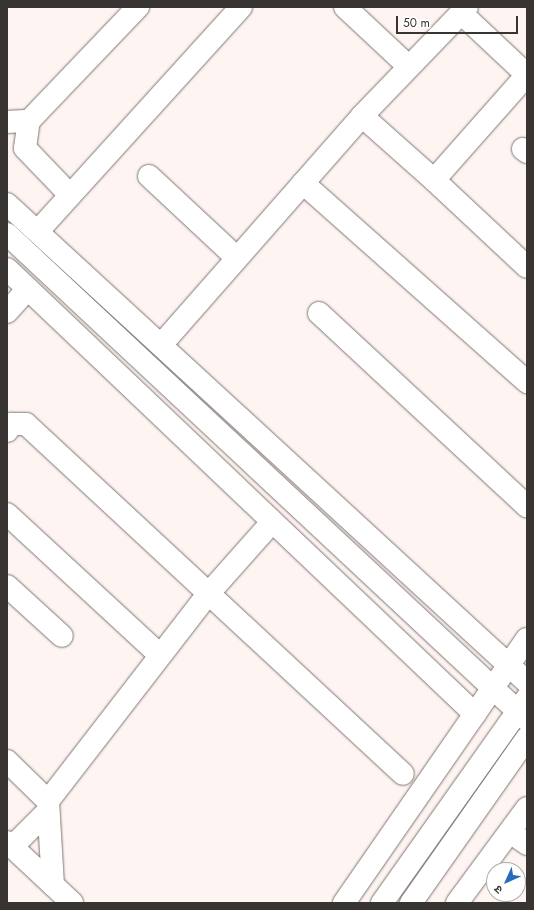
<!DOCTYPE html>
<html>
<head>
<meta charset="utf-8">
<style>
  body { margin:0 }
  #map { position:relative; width:534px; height:910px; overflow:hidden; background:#fef5f2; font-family:Jost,"Noto Sans Devanagari",sans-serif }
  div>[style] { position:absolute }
  .roads { filter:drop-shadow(0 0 1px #7f7672) drop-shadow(0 0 1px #7f7672) }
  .minor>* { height:22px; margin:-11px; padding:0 11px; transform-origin:11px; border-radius:11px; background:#fff }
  span { translate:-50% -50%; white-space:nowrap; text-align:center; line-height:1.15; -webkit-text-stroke:3px #fff; paint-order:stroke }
  .frame { position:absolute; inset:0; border:8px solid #383432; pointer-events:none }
  .north { position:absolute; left:486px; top:862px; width:40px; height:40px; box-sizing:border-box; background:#fff; border:1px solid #afaead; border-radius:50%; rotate:225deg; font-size:11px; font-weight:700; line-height:16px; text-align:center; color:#383432 }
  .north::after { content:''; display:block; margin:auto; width:14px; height:18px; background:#266bbc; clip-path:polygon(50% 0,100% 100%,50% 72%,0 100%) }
  .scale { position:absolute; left:396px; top:16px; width:122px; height:18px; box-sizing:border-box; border:2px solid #383432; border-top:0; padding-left:5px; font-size:12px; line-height:14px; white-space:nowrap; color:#383432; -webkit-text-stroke:3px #fff; paint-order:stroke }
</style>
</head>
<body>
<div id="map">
  <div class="roads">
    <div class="minor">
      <i style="left:345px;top:7px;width:86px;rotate:43.1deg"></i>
      <i style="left:461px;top:13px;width:91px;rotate:43.2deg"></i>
      <i style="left:362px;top:116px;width:96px;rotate:41.6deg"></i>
      <i style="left:434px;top:180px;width:140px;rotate:-48.5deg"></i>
      <i style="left:7px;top:122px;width:22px;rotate:-3deg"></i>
      <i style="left:523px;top:149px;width:5px;rotate:37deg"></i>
      <i style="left:149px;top:176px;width:120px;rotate:43deg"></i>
      <i style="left:434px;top:180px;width:127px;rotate:43.1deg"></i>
      <i style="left:303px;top:183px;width:300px;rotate:41.6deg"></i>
      <i style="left:70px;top:195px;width:65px;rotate:-133.8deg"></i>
      <i style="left:25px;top:148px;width:27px;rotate:-82deg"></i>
      <i style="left:29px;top:121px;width:158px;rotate:-46.3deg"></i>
      <i style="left:7px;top:204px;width:706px;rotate:42.59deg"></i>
      <i style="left:38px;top:231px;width:302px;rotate:-47.8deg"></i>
      <i style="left:7px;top:234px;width:712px;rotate:43.06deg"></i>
      <i style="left:7px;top:269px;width:646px;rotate:43.56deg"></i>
      <i style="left:7px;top:312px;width:31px;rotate:-48deg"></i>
      <i style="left:319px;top:313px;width:284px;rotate:42.9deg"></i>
      <i style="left:161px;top:345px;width:305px;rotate:-48.7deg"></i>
      <i style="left:362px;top:116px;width:151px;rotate:-46.1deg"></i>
      <i style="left:7px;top:431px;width:9px;rotate:-54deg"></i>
      <i style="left:12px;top:424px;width:14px"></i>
      <i style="left:26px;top:424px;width:514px;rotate:42.87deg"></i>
      <i style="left:7px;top:514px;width:208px;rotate:42.7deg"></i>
      <i style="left:7px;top:586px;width:74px;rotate:42.3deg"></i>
      <i style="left:7px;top:761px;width:57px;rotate:44.3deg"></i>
      <i style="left:48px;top:801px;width:84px;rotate:86.6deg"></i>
      <i style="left:53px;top:885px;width:26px;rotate:43deg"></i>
      <i style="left:48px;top:801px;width:263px;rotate:-52.3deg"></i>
      <i style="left:209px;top:593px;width:95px;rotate:-48.4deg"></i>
      <i style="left:510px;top:832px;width:21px;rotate:35deg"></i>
      <i style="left:7px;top:842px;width:63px;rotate:43.1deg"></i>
      <i style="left:12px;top:847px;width:51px;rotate:-45deg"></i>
      <i style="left:344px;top:903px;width:321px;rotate:-55.3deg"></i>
      <i style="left:382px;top:903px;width:251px;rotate:-54.7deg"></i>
      <i style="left:411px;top:903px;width:202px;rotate:-54.9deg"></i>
      <i style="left:457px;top:903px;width:118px;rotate:-53.6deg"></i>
    </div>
  </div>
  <div class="frame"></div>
  <div class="north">उ</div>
  <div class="scale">50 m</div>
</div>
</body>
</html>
